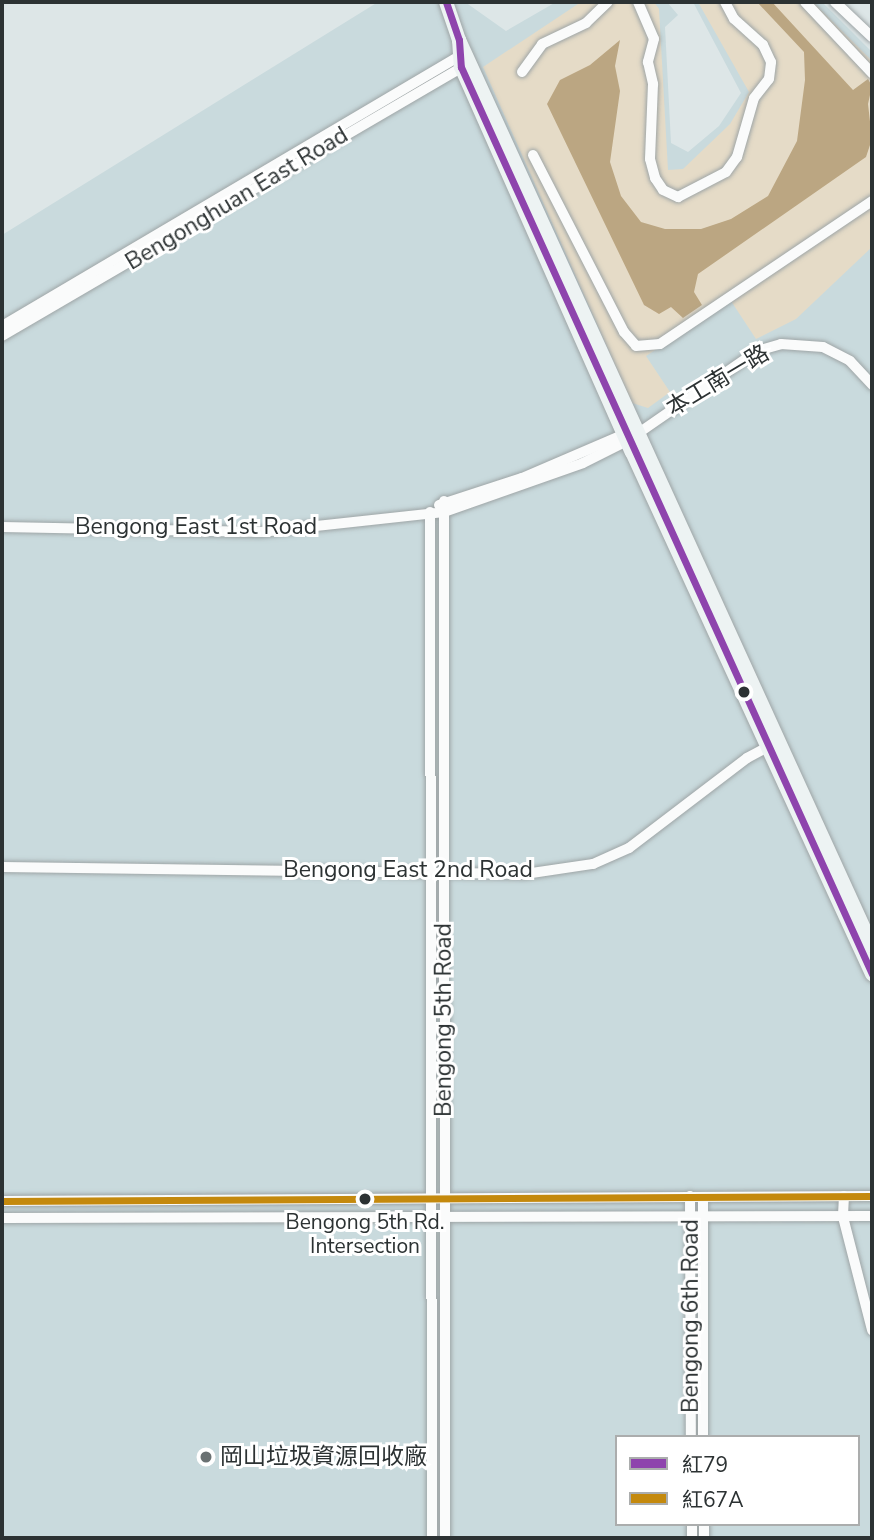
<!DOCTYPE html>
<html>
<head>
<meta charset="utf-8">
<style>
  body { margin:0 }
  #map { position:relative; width:874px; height:1540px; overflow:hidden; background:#dde6e7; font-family:"Nunito Sans","Noto Sans TC",sans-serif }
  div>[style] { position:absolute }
  .built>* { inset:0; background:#c9dadd }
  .green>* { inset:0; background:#e5dbc7 }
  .water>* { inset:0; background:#bba682 }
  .roads { filter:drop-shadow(0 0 2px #9ea5a6) drop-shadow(0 0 2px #9ea5a6) }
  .street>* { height:10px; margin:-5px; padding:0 5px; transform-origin:5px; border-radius:5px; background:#fafbfb }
  .secondary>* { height:14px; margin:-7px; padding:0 7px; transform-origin:7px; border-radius:7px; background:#edf3f3 }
  .bus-1>* { height:7px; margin:-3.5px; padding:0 3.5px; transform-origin:3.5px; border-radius:3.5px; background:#8e44ad }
  .bus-2>* { height:7px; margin:-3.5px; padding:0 3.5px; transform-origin:3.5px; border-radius:3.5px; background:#c4890d }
  .dots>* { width:19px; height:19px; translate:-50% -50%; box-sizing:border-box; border:4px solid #fff; border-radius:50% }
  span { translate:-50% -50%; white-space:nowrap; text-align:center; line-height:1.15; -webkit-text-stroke:6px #fff; paint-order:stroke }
  .bus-label { font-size:21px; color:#2c3233 }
  .street-label { font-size:23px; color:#2c3233 }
  .poi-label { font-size:23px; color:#2c3233 }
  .left { translate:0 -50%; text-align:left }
  .frame { position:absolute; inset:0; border:4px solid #2c3233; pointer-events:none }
  .legend { position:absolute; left:615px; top:1435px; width:245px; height:91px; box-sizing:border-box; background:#fff; border:2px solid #abadad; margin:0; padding:9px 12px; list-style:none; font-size:21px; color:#2c3233 }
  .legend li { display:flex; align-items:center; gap:14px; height:35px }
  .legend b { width:35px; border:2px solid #abadad }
</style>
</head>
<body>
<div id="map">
  <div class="built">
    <i style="clip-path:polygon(evenodd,378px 2px,465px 2px,506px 31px,556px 2px,667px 2px,678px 15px,665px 27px,671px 143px,688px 152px,719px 126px,741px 93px,693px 2px,822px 2px,872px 52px,872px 1538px,2px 1538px,2px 235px,378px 2px,617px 1437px,858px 1437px,858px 1524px,617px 1524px,617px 1437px)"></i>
  </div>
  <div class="green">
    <i style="clip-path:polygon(581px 2px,654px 2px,659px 9px,668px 170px,683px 169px,730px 124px,749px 92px,698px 2px,813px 2px,872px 61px,872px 247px,796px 319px,756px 339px,731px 301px,646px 356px,670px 392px,648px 408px,632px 403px,483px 67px)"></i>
  </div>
  <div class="water">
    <i style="clip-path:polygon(757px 2px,772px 2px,853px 90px,868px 79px,872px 86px,868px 104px,872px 139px,866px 157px,698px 274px,694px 292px,702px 305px,683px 318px,671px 307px,659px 314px,644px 305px,547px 104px,560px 80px,590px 65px,620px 40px,615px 66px,620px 91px,610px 162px,621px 196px,641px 222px,665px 229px,701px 229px,731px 219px,768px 196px,797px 141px,805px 80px,804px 52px)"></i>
  </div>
  <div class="roads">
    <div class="street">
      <i style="left:638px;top:2px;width:40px;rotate:66.6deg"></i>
      <i style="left:654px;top:39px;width:24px;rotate:105deg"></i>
      <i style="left:648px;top:62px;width:23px;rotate:77deg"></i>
      <i style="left:653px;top:84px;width:75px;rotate:92.3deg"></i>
      <i style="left:650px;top:159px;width:20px;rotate:75deg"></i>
      <i style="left:655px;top:178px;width:14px;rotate:56deg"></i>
      <i style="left:663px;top:190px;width:17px;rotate:25deg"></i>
      <i style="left:678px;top:197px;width:54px;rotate:-27.5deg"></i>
      <i style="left:726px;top:172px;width:19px;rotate:-54deg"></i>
      <i style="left:737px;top:157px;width:61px;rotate:-73.9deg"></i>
      <i style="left:754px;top:98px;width:24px;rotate:-52deg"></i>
      <i style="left:769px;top:79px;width:17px;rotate:-83deg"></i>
      <i style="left:771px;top:62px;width:19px;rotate:-115deg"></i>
      <i style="left:763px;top:45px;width:39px;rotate:-138deg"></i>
      <i style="left:734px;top:19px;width:19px;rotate:-118deg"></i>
      <i style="left:805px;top:2px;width:98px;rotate:46.7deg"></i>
      <i style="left:835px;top:2px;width:51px;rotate:43.4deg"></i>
      <i style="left:522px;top:72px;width:34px;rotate:-54deg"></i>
      <i style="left:542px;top:44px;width:49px;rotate:-25.5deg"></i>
      <i style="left:586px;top:23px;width:30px;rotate:-44deg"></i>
      <i style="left:533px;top:155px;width:199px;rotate:62.8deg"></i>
      <i style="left:624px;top:332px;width:18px;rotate:49deg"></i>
      <i style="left:636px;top:346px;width:24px;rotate:-5deg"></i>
      <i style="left:660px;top:344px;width:256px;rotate:-34deg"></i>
      <i style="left:2px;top:326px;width:535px;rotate:-30.54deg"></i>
      <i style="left:2px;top:336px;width:537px;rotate:-30.29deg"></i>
      <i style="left:444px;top:501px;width:1037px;rotate:89.94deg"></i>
      <i style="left:439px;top:505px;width:87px;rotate:-18deg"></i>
      <i style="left:522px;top:478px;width:114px;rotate:-23.2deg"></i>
      <i style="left:430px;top:512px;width:1026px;rotate:89.89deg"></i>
      <i style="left:2px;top:527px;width:259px;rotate:1.1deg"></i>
      <i style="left:261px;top:532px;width:184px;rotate:-6.2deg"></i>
      <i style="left:444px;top:512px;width:147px;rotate:-19.4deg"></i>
      <i style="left:583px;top:463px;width:49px;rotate:-26.6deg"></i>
      <i style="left:627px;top:441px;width:158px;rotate:-34.7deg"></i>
      <i style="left:757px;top:351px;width:25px;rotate:-16deg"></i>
      <i style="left:781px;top:344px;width:42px;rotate:4.1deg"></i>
      <i style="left:823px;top:347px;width:30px;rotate:27deg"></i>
      <i style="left:850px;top:361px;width:33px;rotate:47deg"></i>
      <i style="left:2px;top:867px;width:523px;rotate:0.77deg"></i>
      <i style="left:525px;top:874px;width:69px;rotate:-8.4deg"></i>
      <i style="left:593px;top:864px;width:39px;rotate:-24deg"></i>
      <i style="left:629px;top:848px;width:148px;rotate:-37.3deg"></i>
      <i style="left:747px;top:758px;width:30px;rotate:-28deg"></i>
      <i style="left:690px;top:1196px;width:241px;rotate:89.8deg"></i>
      <i style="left:844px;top:1196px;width:21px;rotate:93deg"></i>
      <i style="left:843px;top:1217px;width:117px;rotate:75.6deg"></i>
      <i style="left:703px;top:1197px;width:240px;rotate:90deg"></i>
      <i style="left:2px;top:1201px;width:870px;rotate:-0.33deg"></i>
      <i style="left:2px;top:1218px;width:870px;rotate:-0.13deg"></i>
      <i style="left:692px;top:1524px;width:14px;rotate:90deg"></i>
      <i style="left:704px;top:1524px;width:14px;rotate:90deg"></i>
    </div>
    <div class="secondary">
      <i style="left:446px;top:2px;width:40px;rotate:71.1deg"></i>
      <i style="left:459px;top:40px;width:996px;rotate:65.49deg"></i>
      <i style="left:459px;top:40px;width:27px;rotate:86deg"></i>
      <i style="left:461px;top:67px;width:421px;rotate:66.1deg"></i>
      <i style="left:632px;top:452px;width:575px;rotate:65.31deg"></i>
    </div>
  </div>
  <div class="bus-1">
    <i style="left:446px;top:2px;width:40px;rotate:71.1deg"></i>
    <i style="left:459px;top:40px;width:27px;rotate:86deg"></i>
    <i style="left:461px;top:67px;width:996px;rotate:65.62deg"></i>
  </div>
  <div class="bus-2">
    <i style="left:2px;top:1201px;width:870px;rotate:-0.33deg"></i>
  </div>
  <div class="dots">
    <i style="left:744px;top:692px;background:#2c3233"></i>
    <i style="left:365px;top:1199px;background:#2c3233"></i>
    <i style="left:206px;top:1457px;background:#6a7172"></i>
  </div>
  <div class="bus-label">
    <span style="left:365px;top:1234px">Bengong 5th Rd.<br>Intersection</span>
  </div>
  <div class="street-label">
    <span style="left:237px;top:199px;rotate:-31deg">Bengonghuan East Road</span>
    <span style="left:718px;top:381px;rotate:-31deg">本工南一路</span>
    <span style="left:196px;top:527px">Bengong East 1st Road</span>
    <span style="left:408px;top:870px">Bengong East 2nd Road</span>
    <span style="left:444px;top:1020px;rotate:-90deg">Bengong 5th Road</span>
    <span style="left:691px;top:1316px;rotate:-90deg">Bengong 6th Road</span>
  </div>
  <div class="poi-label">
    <span class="left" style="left:220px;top:1457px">岡山垃圾資源回收廠</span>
  </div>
  <div class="frame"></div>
  <ul class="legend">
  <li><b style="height:9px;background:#8e44ad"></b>紅79</li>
  <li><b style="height:9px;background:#c4890d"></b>紅67A</li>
  </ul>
</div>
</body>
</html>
